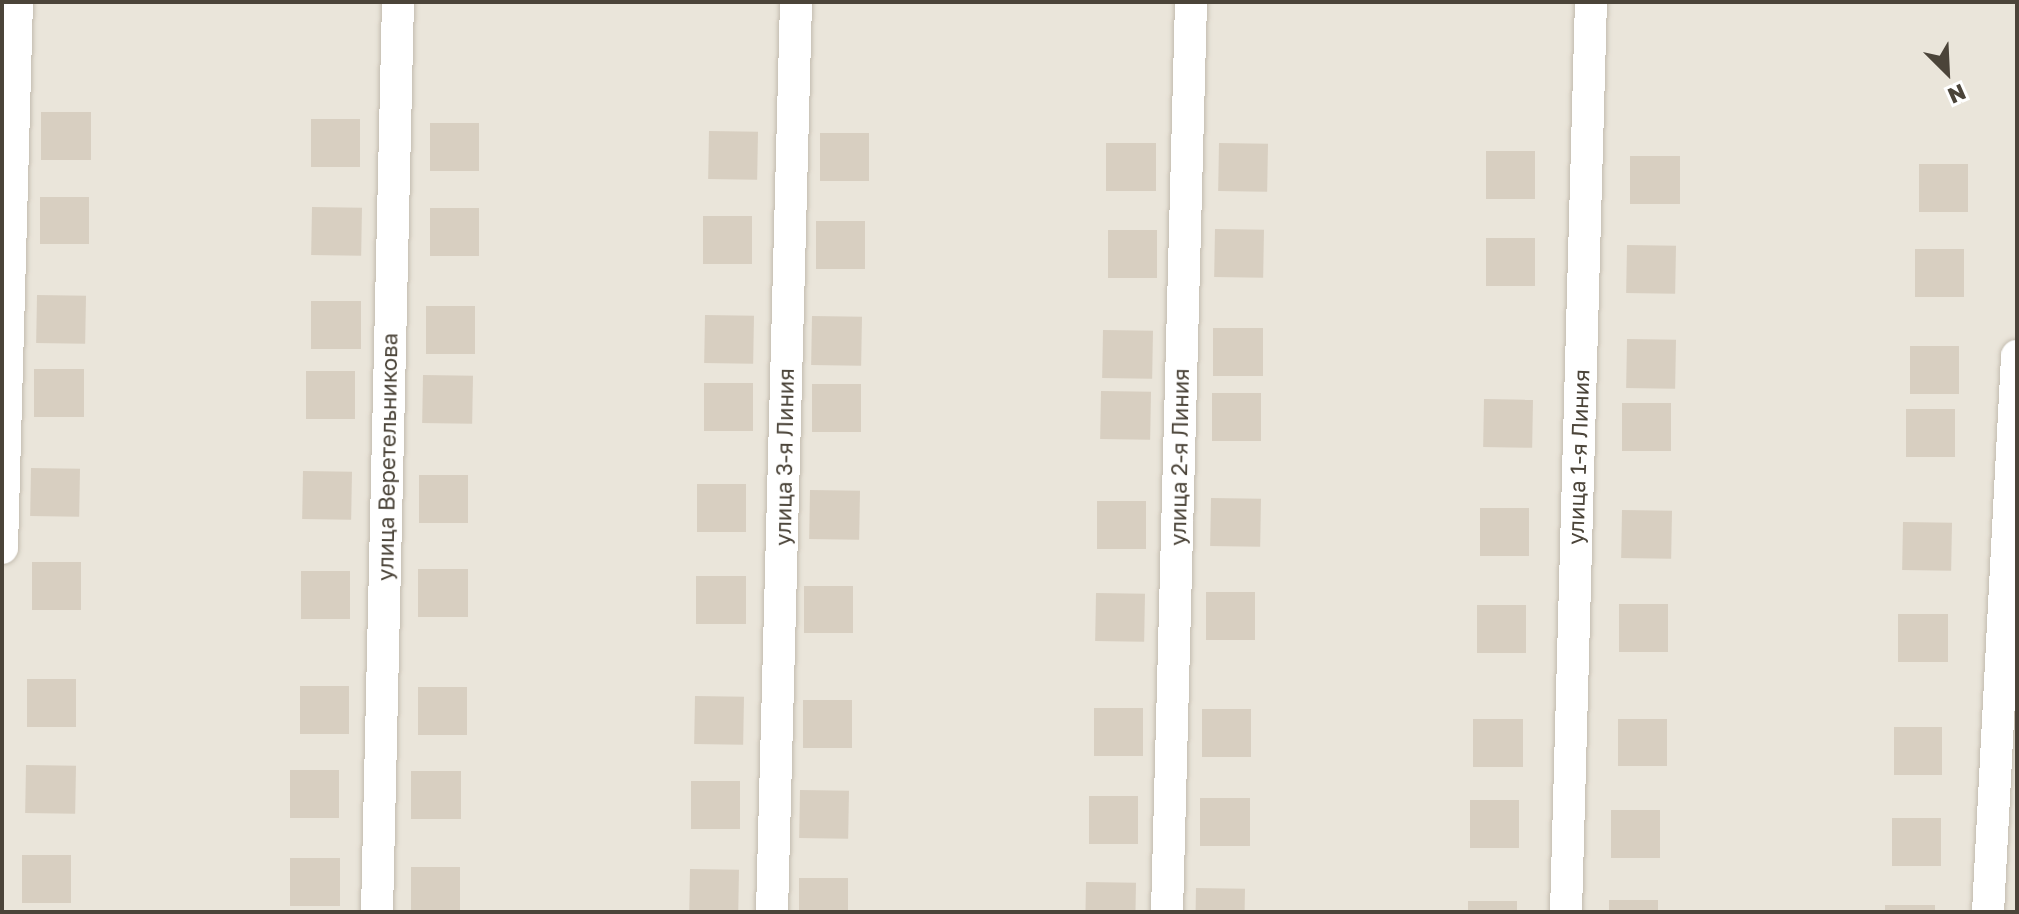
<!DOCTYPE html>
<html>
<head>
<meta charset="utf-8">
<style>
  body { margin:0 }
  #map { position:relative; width:2019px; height:914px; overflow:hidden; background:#f6f3ec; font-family:"Golos Text",sans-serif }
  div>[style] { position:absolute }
  .residential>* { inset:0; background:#eae5da; transform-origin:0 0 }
  .building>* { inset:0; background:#d8cfc1; transform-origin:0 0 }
  .roads { filter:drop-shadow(0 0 2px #c2bbae) drop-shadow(0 0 2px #c2bbae) }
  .minor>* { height:32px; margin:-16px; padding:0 16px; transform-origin:16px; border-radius:16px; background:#fff }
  span { translate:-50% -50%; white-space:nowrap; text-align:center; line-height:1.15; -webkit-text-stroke:6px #fff; paint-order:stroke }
  .street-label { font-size:22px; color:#4b4439 }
  .frame { position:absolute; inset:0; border:4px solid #4b4439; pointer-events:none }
  .north { position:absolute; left:1907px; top:32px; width:80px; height:80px; -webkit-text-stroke:6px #fff; paint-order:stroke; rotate:156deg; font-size:22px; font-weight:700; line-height:32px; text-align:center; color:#4b4439 }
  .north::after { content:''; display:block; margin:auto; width:28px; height:36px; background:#4b4439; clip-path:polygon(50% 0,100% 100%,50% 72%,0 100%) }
</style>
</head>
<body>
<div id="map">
  <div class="residential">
    <i style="left:2px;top:2px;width:2015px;height:910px"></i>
  </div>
  <div class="building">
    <i style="left:41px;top:112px;width:50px;height:48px"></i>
    <i style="left:311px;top:119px;width:49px;height:48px"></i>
    <i style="left:430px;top:123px;width:49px;height:48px"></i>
    <i style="left:709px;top:131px;width:49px;height:48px;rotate:1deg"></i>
    <i style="left:820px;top:133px;width:49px;height:48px"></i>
    <i style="left:1106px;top:143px;width:50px;height:48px"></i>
    <i style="left:1219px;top:143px;width:49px;height:48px;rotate:1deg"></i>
    <i style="left:1486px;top:151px;width:49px;height:48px"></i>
    <i style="left:1630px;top:156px;width:50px;height:48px"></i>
    <i style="left:1919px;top:164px;width:49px;height:48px"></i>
    <i style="left:40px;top:197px;width:49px;height:47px"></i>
    <i style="left:312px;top:207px;width:50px;height:48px;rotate:1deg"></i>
    <i style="left:430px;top:208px;width:49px;height:48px"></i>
    <i style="left:703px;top:216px;width:49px;height:48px"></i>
    <i style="left:816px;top:221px;width:49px;height:48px"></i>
    <i style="left:1215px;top:229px;width:49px;height:48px;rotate:1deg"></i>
    <i style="left:1108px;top:230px;width:49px;height:48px"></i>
    <i style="left:1486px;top:238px;width:49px;height:48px"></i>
    <i style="left:1627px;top:245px;width:49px;height:48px;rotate:1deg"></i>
    <i style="left:1915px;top:249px;width:49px;height:48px"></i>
    <i style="left:37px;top:295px;width:49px;height:48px;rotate:1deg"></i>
    <i style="left:311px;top:301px;width:50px;height:48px"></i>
    <i style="left:426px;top:306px;width:49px;height:48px"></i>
    <i style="left:705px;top:315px;width:49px;height:48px;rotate:1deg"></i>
    <i style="left:812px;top:316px;width:50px;height:49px;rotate:1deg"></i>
    <i style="left:1213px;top:328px;width:50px;height:48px"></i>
    <i style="left:1103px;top:330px;width:50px;height:48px;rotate:1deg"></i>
    <i style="left:1627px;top:339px;width:49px;height:49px;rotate:1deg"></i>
    <i style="left:1910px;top:346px;width:49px;height:48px"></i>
    <i style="left:34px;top:369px;width:50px;height:48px"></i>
    <i style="left:306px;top:371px;width:49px;height:48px"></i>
    <i style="left:423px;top:375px;width:50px;height:48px;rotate:1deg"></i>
    <i style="left:704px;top:383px;width:49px;height:48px"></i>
    <i style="left:812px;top:384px;width:49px;height:48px"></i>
    <i style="left:1101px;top:391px;width:50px;height:48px;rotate:1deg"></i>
    <i style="left:1212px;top:393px;width:49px;height:48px"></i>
    <i style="left:1484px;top:399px;width:49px;height:48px;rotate:1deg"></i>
    <i style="left:1622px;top:403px;width:49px;height:48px"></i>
    <i style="left:1906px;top:409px;width:49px;height:48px"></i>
    <i style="left:31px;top:468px;width:49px;height:48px;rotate:1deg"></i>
    <i style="left:303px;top:471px;width:49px;height:48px;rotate:1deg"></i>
    <i style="left:419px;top:475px;width:49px;height:48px"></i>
    <i style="left:697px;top:484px;width:49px;height:48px"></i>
    <i style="left:810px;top:490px;width:50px;height:49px;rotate:1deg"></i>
    <i style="left:1211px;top:498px;width:50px;height:48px;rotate:1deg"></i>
    <i style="left:1097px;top:501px;width:49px;height:48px"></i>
    <i style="left:1480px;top:508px;width:49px;height:48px"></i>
    <i style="left:1622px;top:510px;width:50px;height:48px;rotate:1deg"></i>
    <i style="left:1903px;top:522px;width:49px;height:48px;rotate:1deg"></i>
    <i style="left:32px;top:562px;width:49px;height:48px"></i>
    <i style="left:418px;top:569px;width:50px;height:48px"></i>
    <i style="left:301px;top:571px;width:49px;height:48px"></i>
    <i style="left:696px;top:576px;width:50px;height:48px"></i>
    <i style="left:804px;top:586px;width:49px;height:47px"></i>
    <i style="left:1206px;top:592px;width:49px;height:48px"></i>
    <i style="left:1096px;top:593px;width:49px;height:48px;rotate:1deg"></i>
    <i style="left:1619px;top:604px;width:49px;height:48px"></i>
    <i style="left:1477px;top:605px;width:49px;height:48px"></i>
    <i style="left:1898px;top:614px;width:50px;height:48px"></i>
    <i style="left:27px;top:679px;width:49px;height:48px"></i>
    <i style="left:300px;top:686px;width:49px;height:48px"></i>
    <i style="left:418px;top:687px;width:49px;height:48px"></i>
    <i style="left:695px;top:696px;width:49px;height:48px;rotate:1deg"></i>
    <i style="left:803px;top:700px;width:49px;height:48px"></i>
    <i style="left:1094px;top:708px;width:49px;height:48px"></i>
    <i style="left:1202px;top:709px;width:49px;height:48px"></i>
    <i style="left:1473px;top:719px;width:50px;height:48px"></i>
    <i style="left:1618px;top:719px;width:49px;height:47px"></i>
    <i style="left:1894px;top:727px;width:48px;height:48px"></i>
    <i style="left:26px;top:765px;width:50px;height:48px;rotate:1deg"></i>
    <i style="left:290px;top:770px;width:49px;height:48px"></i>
    <i style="left:411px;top:771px;width:50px;height:48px"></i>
    <i style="left:691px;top:781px;width:49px;height:48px"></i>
    <i style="left:800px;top:790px;width:49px;height:48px;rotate:1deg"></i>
    <i style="left:1089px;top:796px;width:49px;height:48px"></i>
    <i style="left:1200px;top:798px;width:50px;height:48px"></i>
    <i style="left:1470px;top:800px;width:49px;height:48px"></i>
    <i style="left:1611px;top:810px;width:49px;height:48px"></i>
    <i style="left:1892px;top:818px;width:49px;height:48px"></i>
    <i style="left:22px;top:855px;width:49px;height:48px"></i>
    <i style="left:290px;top:858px;width:50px;height:48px"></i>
    <i style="left:411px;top:867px;width:49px;height:45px"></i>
    <i style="left:690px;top:869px;width:49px;height:43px;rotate:1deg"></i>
    <i style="left:799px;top:878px;width:49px;height:34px"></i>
    <i style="left:1086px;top:882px;width:50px;height:30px;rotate:1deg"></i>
    <i style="left:1196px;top:888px;width:49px;height:24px;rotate:1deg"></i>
    <i style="left:1609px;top:900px;width:49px;height:12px"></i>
    <i style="left:1468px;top:901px;width:49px;height:11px"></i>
    <i style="left:1885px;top:905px;width:50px;height:7px"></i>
  </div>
  <div class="roads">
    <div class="minor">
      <i style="left:2px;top:548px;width:546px;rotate:-88.43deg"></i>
      <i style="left:377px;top:912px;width:910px;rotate:-88.68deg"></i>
      <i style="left:772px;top:912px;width:910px;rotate:-88.49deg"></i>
      <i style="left:1167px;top:912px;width:910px;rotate:-88.49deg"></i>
      <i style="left:1566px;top:912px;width:910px;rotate:-88.43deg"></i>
      <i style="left:1988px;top:912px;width:557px;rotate:-87.01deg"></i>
    </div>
  </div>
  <div class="street-label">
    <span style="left:387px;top:457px;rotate:-89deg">улица Веретельникова</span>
    <span style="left:784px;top:457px;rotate:-89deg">улица 3-я Линия</span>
    <span style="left:1179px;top:457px;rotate:-89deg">улица 2-я Линия</span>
    <span style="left:1578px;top:457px;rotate:-88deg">улица 1-я Линия</span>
  </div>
  <div class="frame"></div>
  <div class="north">N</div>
</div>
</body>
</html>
